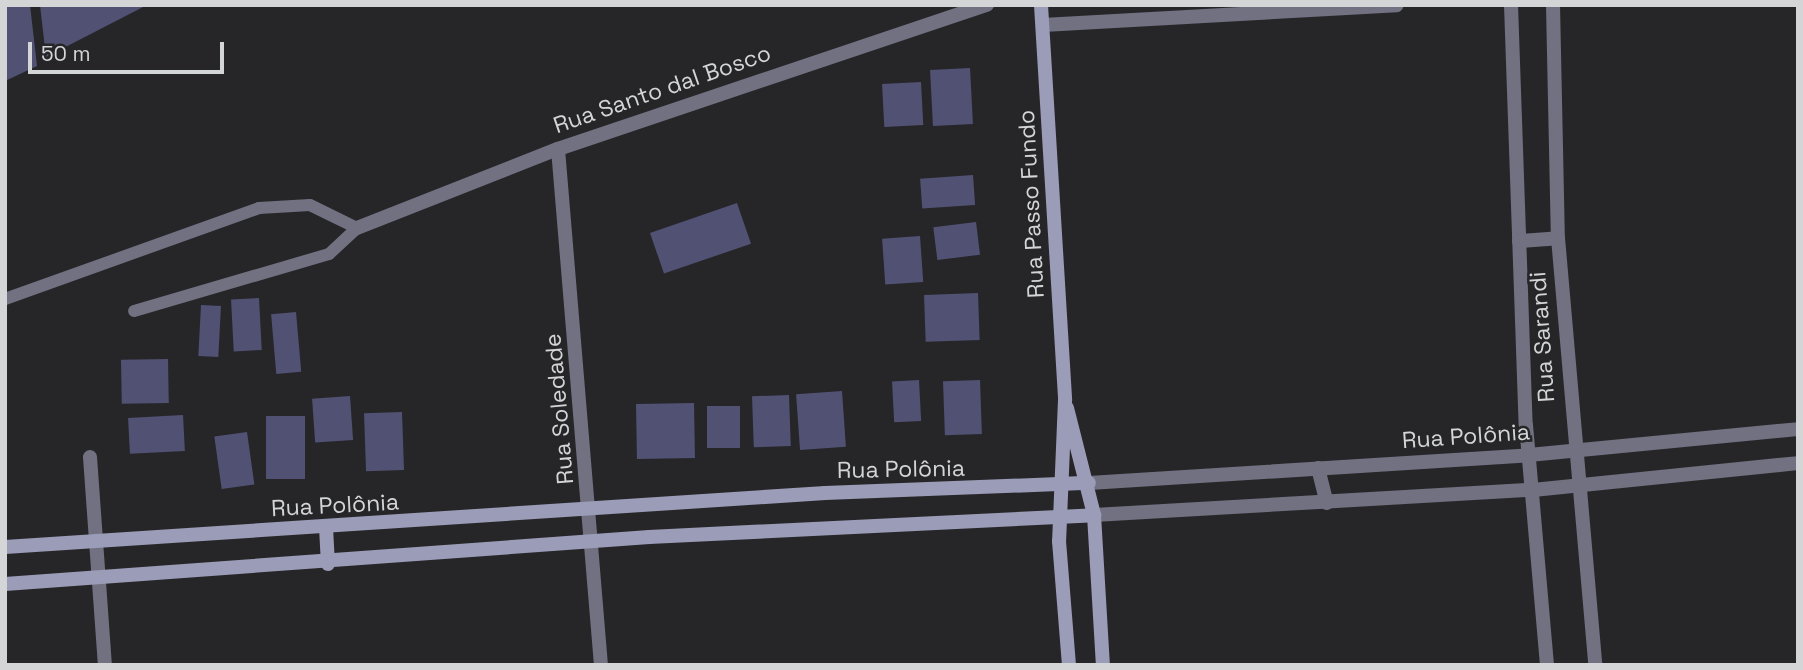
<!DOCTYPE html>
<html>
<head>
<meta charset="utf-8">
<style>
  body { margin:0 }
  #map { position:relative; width:1803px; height:670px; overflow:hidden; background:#262629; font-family:"Space Grotesk",sans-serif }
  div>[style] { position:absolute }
  .building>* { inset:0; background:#515174; transform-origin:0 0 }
  .lane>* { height:12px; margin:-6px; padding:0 6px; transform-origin:6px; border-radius:6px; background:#717182 }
  .street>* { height:14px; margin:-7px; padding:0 7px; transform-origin:7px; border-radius:7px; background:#717182 }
  .secondary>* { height:14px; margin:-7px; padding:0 7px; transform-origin:7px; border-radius:7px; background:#9b9cb7 }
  span { translate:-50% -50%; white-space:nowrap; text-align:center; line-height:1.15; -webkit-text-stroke:5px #262629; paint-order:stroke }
  .street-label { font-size:23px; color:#d4d5d7 }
  .frame { position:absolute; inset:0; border:7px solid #d4d5d7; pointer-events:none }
  .scale { position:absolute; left:28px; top:42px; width:196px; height:32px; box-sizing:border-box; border:4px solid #d4d5d7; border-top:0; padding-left:9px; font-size:21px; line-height:24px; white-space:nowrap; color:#d4d5d7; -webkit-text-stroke:5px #262629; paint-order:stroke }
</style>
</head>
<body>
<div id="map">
  <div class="building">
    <i style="clip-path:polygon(5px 5px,30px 5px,37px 66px,5px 81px)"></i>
    <i style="clip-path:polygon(40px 5px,147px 5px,46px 57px)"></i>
    <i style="left:970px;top:68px;width:56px;height:40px;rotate:87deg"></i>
    <i style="left:921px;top:82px;width:43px;height:39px;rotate:87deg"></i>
    <i style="left:973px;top:175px;width:30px;height:53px;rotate:86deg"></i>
    <i style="left:737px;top:203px;width:43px;height:92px;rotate:71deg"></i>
    <i style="left:976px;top:222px;width:33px;height:43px;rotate:83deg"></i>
    <i style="left:920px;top:236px;width:46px;height:38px;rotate:86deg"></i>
    <i style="left:978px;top:293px;width:47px;height:54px;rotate:88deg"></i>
    <i style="left:259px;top:298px;width:52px;height:28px;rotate:87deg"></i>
    <i style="left:201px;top:305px;width:20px;height:51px;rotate:3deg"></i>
    <i style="left:296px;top:312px;width:60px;height:25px;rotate:85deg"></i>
    <i style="left:168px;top:359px;width:44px;height:47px;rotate:89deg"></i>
    <i style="left:919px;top:380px;width:41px;height:27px;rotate:87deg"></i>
    <i style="left:980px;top:380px;width:54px;height:37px;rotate:88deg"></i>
    <i style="left:842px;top:391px;width:56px;height:46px;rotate:86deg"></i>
    <i style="left:789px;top:395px;width:51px;height:37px;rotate:88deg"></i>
    <i style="left:350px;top:396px;width:44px;height:38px;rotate:86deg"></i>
    <i style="left:694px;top:403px;width:55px;height:58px;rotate:89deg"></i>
    <i style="left:707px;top:406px;width:33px;height:42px"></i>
    <i style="left:402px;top:412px;width:58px;height:38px;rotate:88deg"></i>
    <i style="left:183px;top:415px;width:36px;height:55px;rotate:87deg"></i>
    <i style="left:266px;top:416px;width:39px;height:63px"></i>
    <i style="left:247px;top:432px;width:53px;height:33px;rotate:82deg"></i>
  </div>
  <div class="lane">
    <i style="left:5px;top:299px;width:270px;rotate:-19.7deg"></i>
    <i style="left:259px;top:208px;width:51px;rotate:-3.4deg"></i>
    <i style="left:310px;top:205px;width:52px;rotate:26.1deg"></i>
    <i style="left:357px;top:228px;width:38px;rotate:137deg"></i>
    <i style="left:329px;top:254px;width:203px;rotate:163.7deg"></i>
  </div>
  <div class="street">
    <i style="left:1511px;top:5px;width:420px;rotate:88deg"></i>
    <i style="left:1526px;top:425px;width:241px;rotate:85deg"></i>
    <i style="left:1553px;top:5px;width:233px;rotate:88.8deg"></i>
    <i style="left:1558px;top:238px;width:429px;rotate:85deg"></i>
    <i style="left:1043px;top:25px;width:354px;rotate:-3.2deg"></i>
    <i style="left:558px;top:149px;width:518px;rotate:85.24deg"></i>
    <i style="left:357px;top:228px;width:216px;rotate:-21.5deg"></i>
    <i style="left:558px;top:149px;width:453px;rotate:-18.6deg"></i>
    <i style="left:1519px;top:241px;width:39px;rotate:-4deg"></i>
    <i style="left:90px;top:457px;width:209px;rotate:85.9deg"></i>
    <i style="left:1318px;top:468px;width:36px;rotate:76deg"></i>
    <i style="left:1089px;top:483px;width:441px;rotate:-3.6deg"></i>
    <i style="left:1529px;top:455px;width:270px;rotate:-5.5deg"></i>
    <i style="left:1094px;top:515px;width:440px;rotate:-3.3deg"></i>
    <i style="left:1533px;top:490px;width:266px;rotate:-5.8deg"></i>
  </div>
  <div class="secondary">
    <i style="left:1041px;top:5px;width:396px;rotate:86.5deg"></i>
    <i style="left:1065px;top:400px;width:141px;rotate:92.4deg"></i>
    <i style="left:1059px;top:541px;width:124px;rotate:85.4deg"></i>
    <i style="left:1067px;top:408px;width:110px;rotate:75.8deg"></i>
    <i style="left:1094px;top:515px;width:150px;rotate:86.6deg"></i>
    <i style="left:326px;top:527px;width:37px;rotate:87deg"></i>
    <i style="left:5px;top:547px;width:822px;rotate:-3.77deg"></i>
    <i style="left:825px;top:493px;width:264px;rotate:-2.2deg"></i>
    <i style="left:5px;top:584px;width:646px;rotate:-4.17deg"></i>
    <i style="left:649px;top:537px;width:446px;rotate:-2.8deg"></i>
  </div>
  <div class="street-label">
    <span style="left:662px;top:89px;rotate:-19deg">Rua Santo dal Bosco</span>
    <span style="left:1031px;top:204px;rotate:-93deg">Rua Passo Fundo</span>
    <span style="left:1542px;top:337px;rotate:-94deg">Rua Sarandi</span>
    <span style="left:559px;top:409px;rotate:-95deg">Rua Soledade</span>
    <span style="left:1466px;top:436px;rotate:-4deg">Rua Polônia</span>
    <span style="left:901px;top:469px;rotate:-1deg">Rua Polônia</span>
    <span style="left:335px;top:505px;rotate:-3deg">Rua Polônia</span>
  </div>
  <div class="frame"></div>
  <div class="scale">50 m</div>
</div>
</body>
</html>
